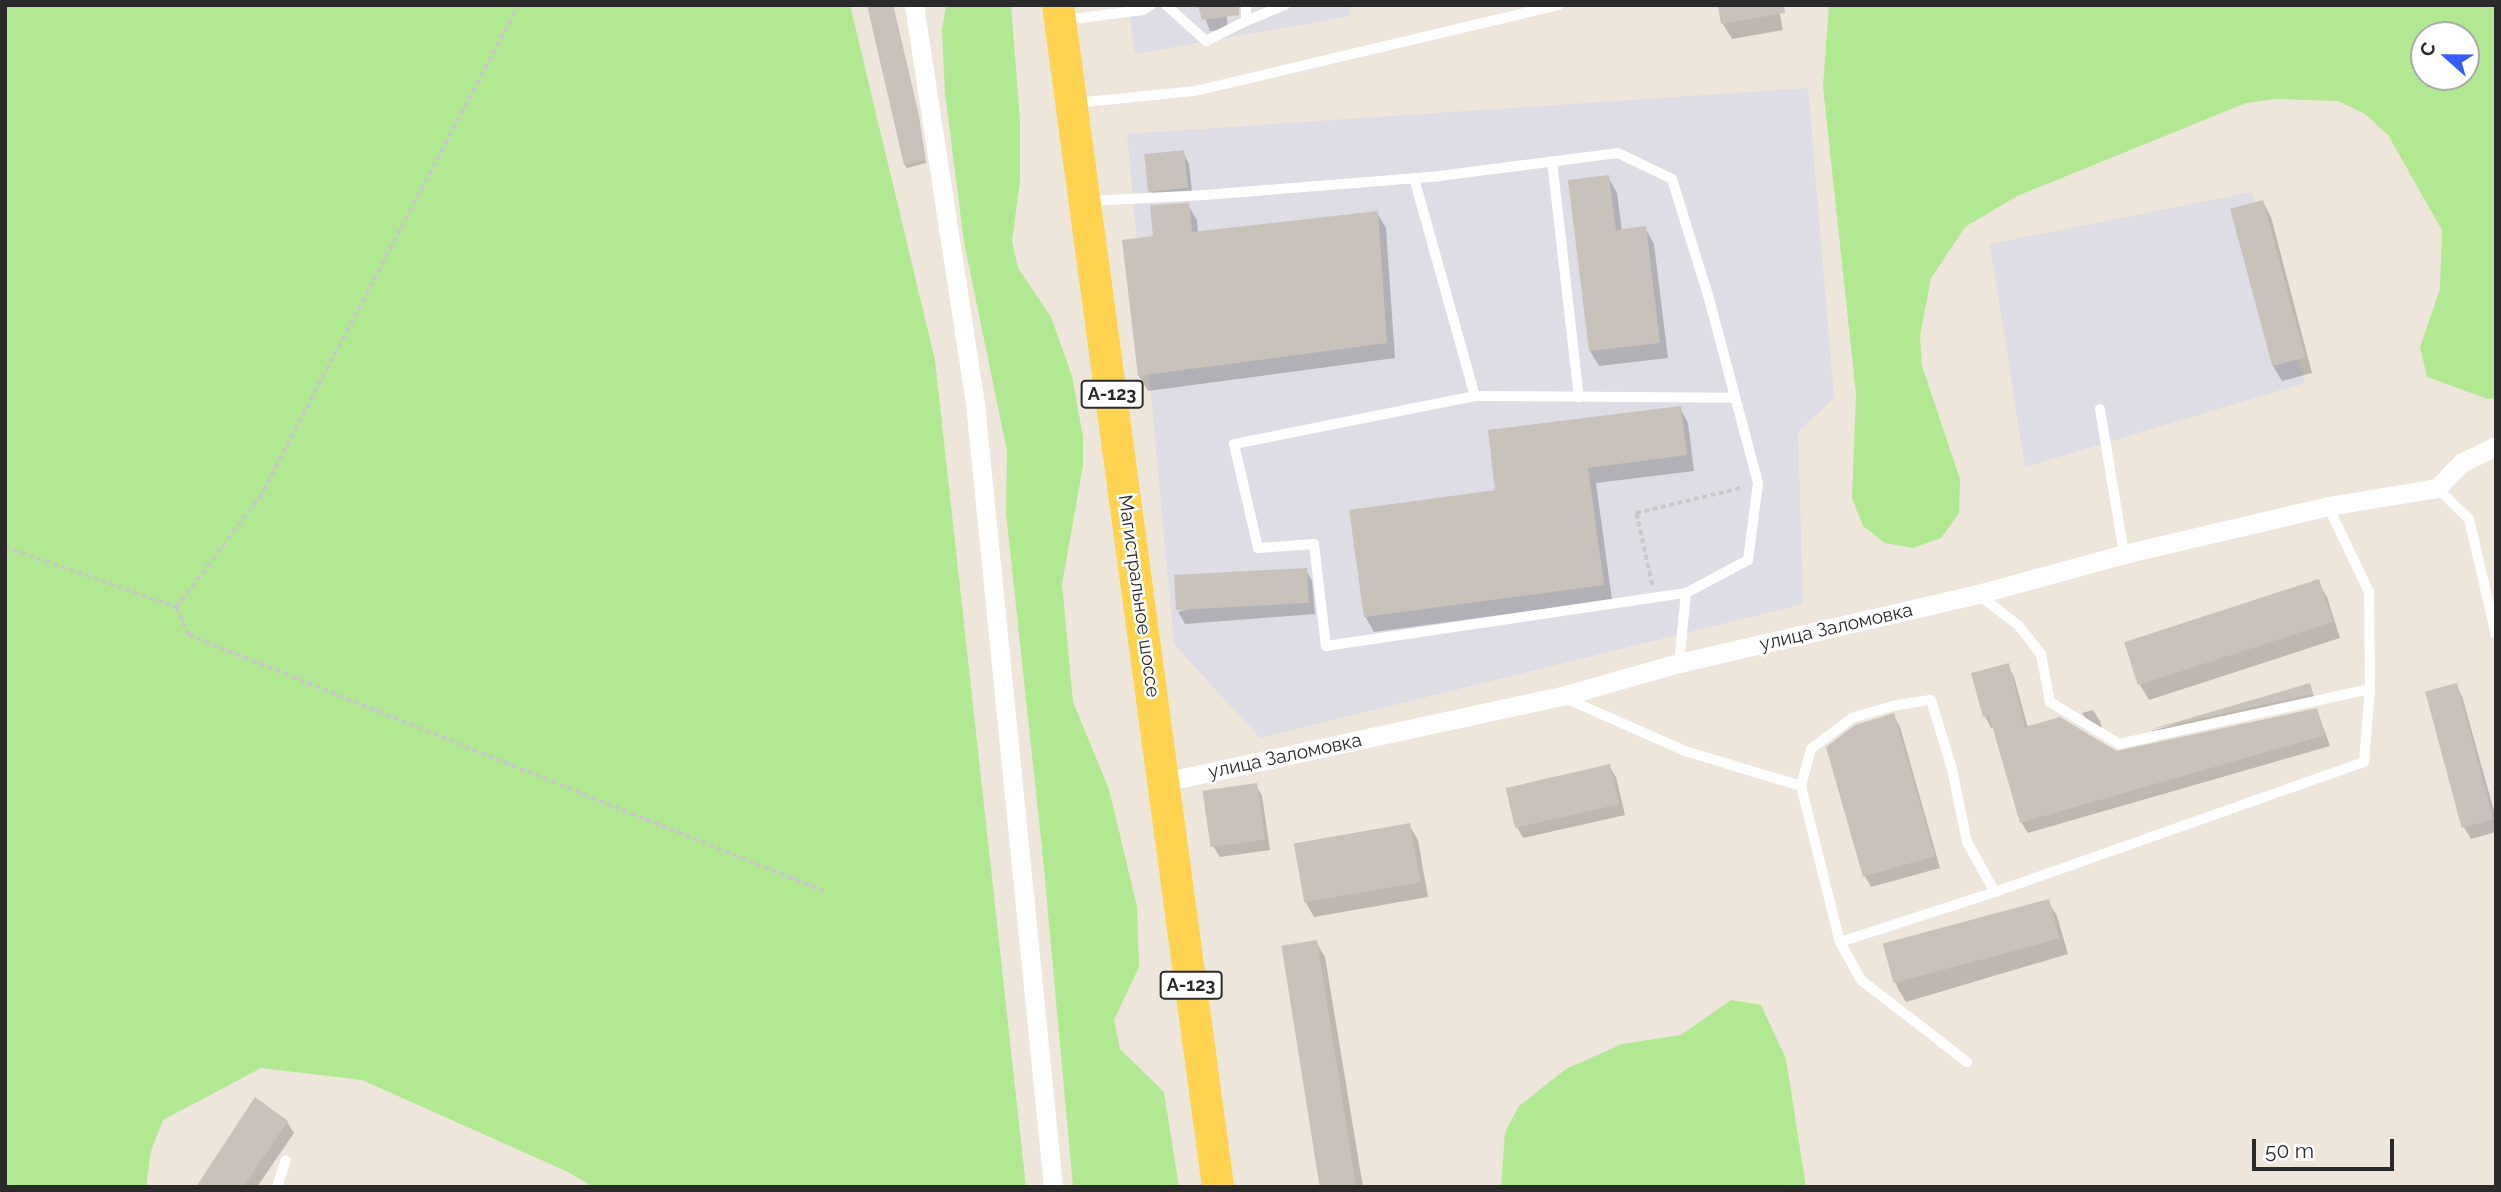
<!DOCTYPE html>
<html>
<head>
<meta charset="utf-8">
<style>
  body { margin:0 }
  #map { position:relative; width:2501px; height:1192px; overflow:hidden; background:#eee5db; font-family:Raleway,sans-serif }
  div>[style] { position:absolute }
  .industrial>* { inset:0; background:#dedce5 }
  .green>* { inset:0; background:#b0e992 }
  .shadow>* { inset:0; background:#0003 }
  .building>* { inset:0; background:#c9c2ba; transform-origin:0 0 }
  .path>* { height:3.5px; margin-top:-1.75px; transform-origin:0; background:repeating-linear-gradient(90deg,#c8c8c8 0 5px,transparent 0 8.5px) }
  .lane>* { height:10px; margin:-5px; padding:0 5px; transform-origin:5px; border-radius:5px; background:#fff }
  .street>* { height:19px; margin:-9.5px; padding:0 9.5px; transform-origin:9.5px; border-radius:9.5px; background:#fff }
  .primary>* { height:32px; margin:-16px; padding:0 16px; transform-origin:16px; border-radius:16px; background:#fdd350 }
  span { translate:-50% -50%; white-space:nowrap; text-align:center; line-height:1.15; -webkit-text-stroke:5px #fff; paint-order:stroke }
  .shield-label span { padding:2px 5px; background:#fff; border:2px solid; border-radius:5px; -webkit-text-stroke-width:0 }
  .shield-label { font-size:18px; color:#2a2a2a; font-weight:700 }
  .street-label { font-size:19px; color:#2a2a2a }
  .frame { position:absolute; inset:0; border:7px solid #2a2a2a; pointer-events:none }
  .north { position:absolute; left:2410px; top:21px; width:70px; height:70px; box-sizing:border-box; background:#fff; border:2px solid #aaa; border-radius:50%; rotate:291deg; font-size:19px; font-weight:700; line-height:28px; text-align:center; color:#2a2a2a }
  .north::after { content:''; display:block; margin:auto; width:24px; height:32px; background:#365dff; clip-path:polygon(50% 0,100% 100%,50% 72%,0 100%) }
  .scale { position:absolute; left:2252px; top:1139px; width:142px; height:32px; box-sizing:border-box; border:4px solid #2a2a2a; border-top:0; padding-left:9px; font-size:21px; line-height:24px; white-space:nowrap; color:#2a2a2a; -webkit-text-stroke:5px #fff; paint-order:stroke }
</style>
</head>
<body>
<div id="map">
  <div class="industrial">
    <i style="clip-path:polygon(1128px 5px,1349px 5px,1350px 16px,1135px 54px)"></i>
    <i style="clip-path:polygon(1808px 88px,1834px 398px,1798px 432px,1803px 604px,1260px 738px,1174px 644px,1127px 134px)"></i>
    <i style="clip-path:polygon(2252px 192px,2305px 383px,2025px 467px,1990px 244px)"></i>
  </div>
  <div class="green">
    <i style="clip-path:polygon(5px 5px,850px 5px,935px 360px,1026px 1187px,594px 1187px,566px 1171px,362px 1080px,261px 1068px,163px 1120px,151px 1151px,146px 1187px,5px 1187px)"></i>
    <i style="clip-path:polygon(946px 5px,1011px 5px,1020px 120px,1020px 181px,1012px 240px,1018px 268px,1051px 317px,1072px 376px,1083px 437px,1083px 466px,1062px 584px,1073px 702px,1109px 789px,1137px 907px,1139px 967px,1114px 1020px,1120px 1049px,1164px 1092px,1179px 1187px,1073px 1187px,1043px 858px,1006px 513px,1007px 451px,964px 242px,945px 93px,942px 30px)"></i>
    <i style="clip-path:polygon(evenodd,1829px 5px,2496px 5px,2496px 398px,2488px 399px,2427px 377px,2420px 347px,2440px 289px,2442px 230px,2388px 135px,2365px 114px,2338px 101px,2277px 99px,2246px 103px,2017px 196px,1965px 227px,1931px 278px,1920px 336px,1922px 366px,1960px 479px,1959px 513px,1941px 538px,1913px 548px,1885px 543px,1863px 526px,1852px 498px,1856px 394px,1823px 86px,1829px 5px,2424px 35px,2466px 35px,2466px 77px,2424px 77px,2424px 35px)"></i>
    <i style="clip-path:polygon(1731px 1000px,1761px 1005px,1786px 1059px,1806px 1187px,1501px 1187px,1505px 1132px,1519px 1106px,1566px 1069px,1622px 1044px,1681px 1035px)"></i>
  </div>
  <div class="shadow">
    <i style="clip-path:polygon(869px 5px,893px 5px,919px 117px,926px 163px,907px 168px,905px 165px)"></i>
    <i style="clip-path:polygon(1200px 5px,1225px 5px,1228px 29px,1210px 31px)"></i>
    <i style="clip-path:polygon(1778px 5px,1783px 30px,1732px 39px,1723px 24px)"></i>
    <i style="clip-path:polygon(1183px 152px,1189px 164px,1193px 200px,1156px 201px,1150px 190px)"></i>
    <i style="clip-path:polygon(1608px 177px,1617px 193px,1622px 231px,1645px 228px,1654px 244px,1668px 358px,1599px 366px,1590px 351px,1570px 182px)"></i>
    <i style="clip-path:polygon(2263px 202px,2271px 217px,2312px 373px,2282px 381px,2273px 366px,2232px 210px)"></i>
    <i style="clip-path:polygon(1188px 205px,1197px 220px,1198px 233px,1377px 213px,1386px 228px,1395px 358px,1148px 391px,1139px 376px,1155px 238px)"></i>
    <i style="clip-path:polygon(1680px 408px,1688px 423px,1694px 471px,1596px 483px,1612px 600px,1374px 632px,1365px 616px,1497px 492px)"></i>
    <i style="clip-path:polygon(1306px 570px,1312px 581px,1315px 614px,1185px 624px,1178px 612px)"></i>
    <i style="clip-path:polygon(2318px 582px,2327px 597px,2340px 638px,2149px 700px,2140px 685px)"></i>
    <i style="clip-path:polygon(2008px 666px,2014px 677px,2028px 728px,2060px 719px,2120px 753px,2317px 710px,2330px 746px,2028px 833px,2021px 822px,1994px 727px,1991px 728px,1985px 716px)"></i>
    <i style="clip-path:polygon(2309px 685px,2318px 705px,2157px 741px,2152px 731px)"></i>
    <i style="clip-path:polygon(2456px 685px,2462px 696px,2496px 818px,2496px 832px,2471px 839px,2464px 827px)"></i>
    <i style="clip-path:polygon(2093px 710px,2100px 721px,2103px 732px,2089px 723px,2082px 713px)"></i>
    <i style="clip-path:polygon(1893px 715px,1900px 727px,1940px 868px,1871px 887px,1865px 876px)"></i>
    <i style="clip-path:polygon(1609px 766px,1616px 777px,1625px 815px,1523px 838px,1517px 827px,1508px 789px)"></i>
    <i style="clip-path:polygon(1256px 785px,1262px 796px,1270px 850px,1220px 857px,1213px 846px,1205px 792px)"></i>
    <i style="clip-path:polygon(1409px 825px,1418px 840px,1428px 897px,1314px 917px,1305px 901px)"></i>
    <i style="clip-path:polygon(2048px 901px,2057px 916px,2068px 954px,1906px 1002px,1897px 987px,1886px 948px)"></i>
    <i style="clip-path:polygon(1316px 942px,1325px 957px,1363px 1187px,1322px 1187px)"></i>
    <i style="clip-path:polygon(287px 1122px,294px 1133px,257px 1187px,198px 1187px)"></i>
  </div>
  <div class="building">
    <i style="clip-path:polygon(867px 5px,893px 5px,918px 112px,925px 160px,904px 165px)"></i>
    <i style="clip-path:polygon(1198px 5px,1239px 5px,1239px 15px,1202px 20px)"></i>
    <i style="clip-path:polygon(1718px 5px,1784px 5px,1785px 13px,1721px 24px)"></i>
    <i style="left:1184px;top:150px;width:38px;height:40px;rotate:84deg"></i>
    <i style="clip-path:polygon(1609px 175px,1616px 230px,1646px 226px,1660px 343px,1589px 351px,1568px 180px)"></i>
    <i style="left:2263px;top:200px;width:163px;height:34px;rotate:75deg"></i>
    <i style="clip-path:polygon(1189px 203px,1192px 232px,1378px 211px,1387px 343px,1138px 376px,1122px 240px,1153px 236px,1150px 205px)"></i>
    <i style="clip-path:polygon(1681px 406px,1687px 455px,1588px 468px,1604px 585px,1364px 617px,1349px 510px,1495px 490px,1488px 430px)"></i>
    <i style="left:1307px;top:568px;width:35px;height:133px;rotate:87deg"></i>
    <i style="left:2319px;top:579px;width:45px;height:205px;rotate:72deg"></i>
    <i style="clip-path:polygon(2009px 663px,2025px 727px,2060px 717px,2116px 751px,2317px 708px,2325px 735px,2020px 823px,1989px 715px,1983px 717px,1971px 673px)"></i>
    <i style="clip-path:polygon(2310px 683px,2313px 694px,2149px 730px)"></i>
    <i style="left:2457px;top:683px;width:141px;height:33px;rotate:75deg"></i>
    <i style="clip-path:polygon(1894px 713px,1935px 856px,1863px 877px,1826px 747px,1855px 725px)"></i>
    <i style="left:1610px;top:764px;width:41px;height:107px;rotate:77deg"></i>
    <i style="left:1257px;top:783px;width:57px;height:55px;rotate:82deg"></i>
    <i style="left:1410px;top:823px;width:60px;height:118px;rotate:80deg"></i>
    <i style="left:2049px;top:899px;width:41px;height:172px;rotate:75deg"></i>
    <i style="left:1317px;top:940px;width:250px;height:36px;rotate:81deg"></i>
    <i style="clip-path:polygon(255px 1097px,288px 1121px,243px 1187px,196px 1187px)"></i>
  </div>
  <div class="path">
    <i style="left:5px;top:547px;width:181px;rotate:19.3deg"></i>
    <i style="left:176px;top:607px;width:137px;rotate:-52.7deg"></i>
    <i style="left:259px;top:498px;width:557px;rotate:-62.28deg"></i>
    <i style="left:1652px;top:585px;width:74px;rotate:-102.5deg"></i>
    <i style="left:1636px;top:513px;width:111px;rotate:-13.5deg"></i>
    <i style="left:176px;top:607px;width:31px;rotate:65deg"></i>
    <i style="left:189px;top:635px;width:685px;rotate:21.96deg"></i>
  </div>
  <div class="lane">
    <i style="left:1166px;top:5px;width:54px;rotate:42deg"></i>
    <i style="left:1206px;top:41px;width:45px;rotate:-26.6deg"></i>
    <i style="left:1246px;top:21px;width:16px;rotate:-90deg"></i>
    <i style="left:1064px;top:20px;width:80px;rotate:-7.2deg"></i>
    <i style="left:1143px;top:10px;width:9px;rotate:-32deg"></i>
    <i style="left:1246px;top:21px;width:42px;rotate:-22.3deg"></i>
    <i style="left:1076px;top:103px;width:120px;rotate:-5.8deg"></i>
    <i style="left:1195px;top:91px;width:373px;rotate:-13.3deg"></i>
    <i style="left:1552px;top:161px;width:238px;rotate:83.5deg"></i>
    <i style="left:1414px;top:178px;width:226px;rotate:74.4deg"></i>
    <i style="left:1475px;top:396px;width:246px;rotate:168.7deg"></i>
    <i style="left:1234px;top:444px;width:107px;rotate:77deg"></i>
    <i style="left:1258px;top:548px;width:56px;rotate:-4.1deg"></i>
    <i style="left:1314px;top:544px;width:103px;rotate:83.3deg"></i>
    <i style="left:1326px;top:646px;width:364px;rotate:-8.4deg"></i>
    <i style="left:1090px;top:201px;width:115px;rotate:-3deg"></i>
    <i style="left:1205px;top:195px;width:235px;rotate:-4.6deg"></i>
    <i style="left:1439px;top:176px;width:180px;rotate:-7.3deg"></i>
    <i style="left:1618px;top:153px;width:60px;rotate:25.7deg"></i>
    <i style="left:1672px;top:179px;width:121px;rotate:72.8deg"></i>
    <i style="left:1708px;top:295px;width:195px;rotate:75.1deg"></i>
    <i style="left:1758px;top:483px;width:78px;rotate:97.4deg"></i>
    <i style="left:1748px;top:560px;width:70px;rotate:152deg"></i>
    <i style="left:1686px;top:593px;width:70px;rotate:95.7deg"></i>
    <i style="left:1475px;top:396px;width:260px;rotate:0.4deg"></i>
    <i style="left:2100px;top:409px;width:147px;rotate:80.6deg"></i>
    <i style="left:2437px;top:488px;width:45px;rotate:44.1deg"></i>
    <i style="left:2469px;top:519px;width:119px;rotate:76.9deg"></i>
    <i style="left:1979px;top:595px;width:51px;rotate:37.8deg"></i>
    <i style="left:2019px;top:626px;width:36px;rotate:52deg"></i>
    <i style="left:2041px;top:654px;width:49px;rotate:79.4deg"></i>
    <i style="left:2050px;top:702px;width:81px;rotate:31.3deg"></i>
    <i style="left:2119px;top:744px;width:257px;rotate:-12.4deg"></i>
    <i style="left:1565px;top:698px;width:131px;rotate:23.8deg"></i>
    <i style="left:1685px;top:751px;width:121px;rotate:16.8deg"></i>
    <i style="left:1801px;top:786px;width:161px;rotate:76deg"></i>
    <i style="left:1840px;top:942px;width:43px;rotate:61.1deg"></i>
    <i style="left:1861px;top:980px;width:134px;rotate:37.7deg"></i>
    <i style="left:1801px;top:786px;width:38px;rotate:-75deg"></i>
    <i style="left:1811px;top:749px;width:51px;rotate:-37.1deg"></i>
    <i style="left:1852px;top:718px;width:42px;rotate:-16.7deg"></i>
    <i style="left:1892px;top:706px;width:39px;rotate:-9deg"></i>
    <i style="left:1931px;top:700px;width:72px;rotate:73.1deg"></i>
    <i style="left:1952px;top:769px;width:75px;rotate:78.4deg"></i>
    <i style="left:1967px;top:842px;width:57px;rotate:60.8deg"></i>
    <i style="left:1995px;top:892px;width:391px;rotate:-19.4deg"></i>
    <i style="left:2364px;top:762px;width:73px;rotate:-85.3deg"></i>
    <i style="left:2370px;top:689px;width:97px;rotate:-90.6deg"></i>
    <i style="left:2369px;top:592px;width:95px;rotate:-115.5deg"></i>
    <i style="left:1840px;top:942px;width:163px;rotate:-17.9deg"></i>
    <i style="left:277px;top:1187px;width:28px;rotate:-72deg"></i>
  </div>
  <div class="street">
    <i style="left:914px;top:5px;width:404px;rotate:81.3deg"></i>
    <i style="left:975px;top:404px;width:787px;rotate:84.31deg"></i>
    <i style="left:1164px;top:782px;width:407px;rotate:-12.2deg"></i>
    <i style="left:1562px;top:696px;width:122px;rotate:-15.8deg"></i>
    <i style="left:1679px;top:663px;width:307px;rotate:-13deg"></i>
    <i style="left:1978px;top:594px;width:151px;rotate:-15.3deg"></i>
    <i style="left:2124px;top:554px;width:210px;rotate:-13.2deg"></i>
    <i style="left:2328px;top:506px;width:110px;rotate:-9.4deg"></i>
    <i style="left:2437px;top:488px;width:35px;rotate:-46deg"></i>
    <i style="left:2461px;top:463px;width:39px;rotate:-26deg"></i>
  </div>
  <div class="primary">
    <i style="left:1058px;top:5px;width:1193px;rotate:82.29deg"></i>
  </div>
  <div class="shield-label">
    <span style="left:1112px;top:394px">А-123</span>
    <span style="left:1191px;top:985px">А-123</span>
  </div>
  <div class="street-label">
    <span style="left:1139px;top:596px;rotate:82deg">Магистральное шоссе</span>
    <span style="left:1836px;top:627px;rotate:-13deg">улица Заломовка</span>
    <span style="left:1285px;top:756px;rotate:-12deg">улица Заломовка</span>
  </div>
  <div class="frame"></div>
  <div class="north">С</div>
  <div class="scale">50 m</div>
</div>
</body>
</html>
